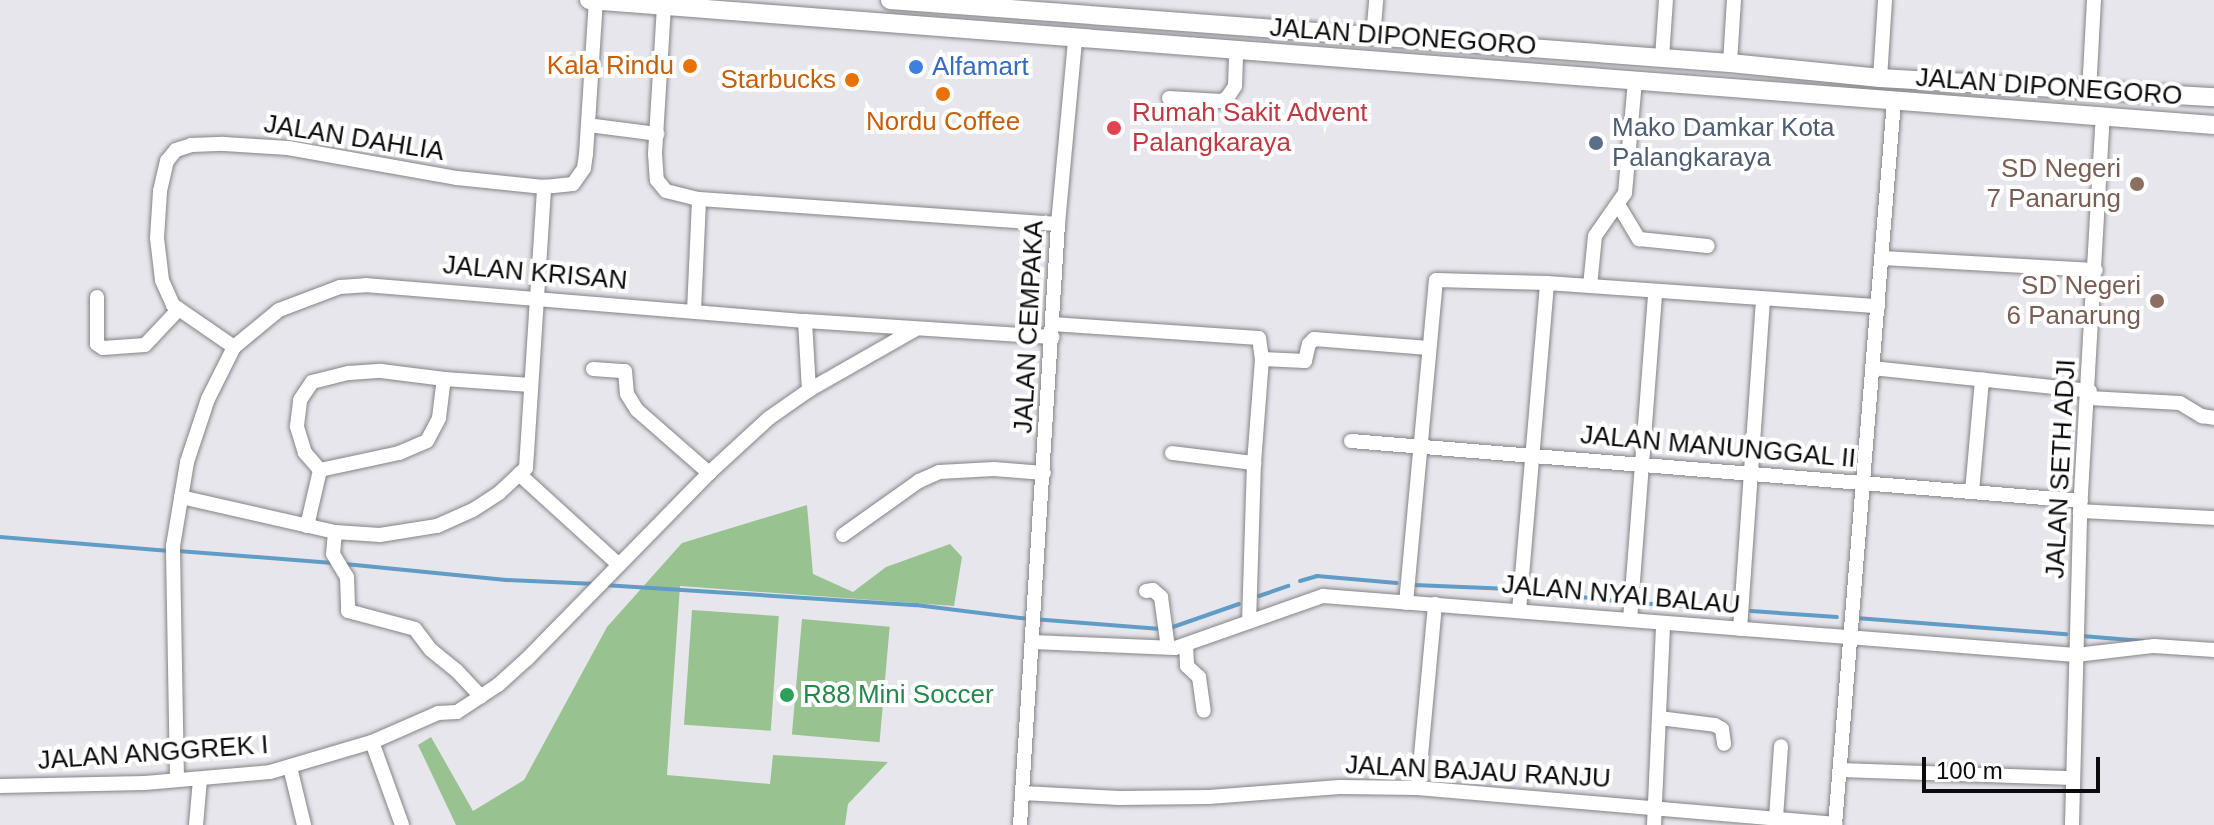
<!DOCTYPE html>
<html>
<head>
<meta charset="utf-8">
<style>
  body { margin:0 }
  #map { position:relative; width:2214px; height:825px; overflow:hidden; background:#e7e6ec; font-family:Helvetica,sans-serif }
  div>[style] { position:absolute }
  .green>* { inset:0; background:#99c291; transform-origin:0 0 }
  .stream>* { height:4px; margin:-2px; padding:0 2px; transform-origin:2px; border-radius:2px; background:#609cc5 }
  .roads { filter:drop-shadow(0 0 2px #838388) drop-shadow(0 0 2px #838388) }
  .minor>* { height:14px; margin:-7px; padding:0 7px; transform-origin:7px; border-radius:7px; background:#fff }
  .major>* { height:18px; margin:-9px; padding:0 9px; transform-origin:9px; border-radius:9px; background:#fff }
  .dots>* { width:22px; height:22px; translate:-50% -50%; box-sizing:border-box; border:4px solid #fff; border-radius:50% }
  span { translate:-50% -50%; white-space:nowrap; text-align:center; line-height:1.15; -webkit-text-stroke:8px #fff; paint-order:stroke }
  .street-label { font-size:26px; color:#0c0c0e }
  .food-label { font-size:26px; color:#c56008 }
  .right { translate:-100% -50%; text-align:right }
  .shop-label { font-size:26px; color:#366cbe }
  .left { translate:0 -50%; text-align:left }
  .health-label { font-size:26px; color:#be3a42 }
  .service-label { font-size:26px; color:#4e5e75 }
  .education-label { font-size:26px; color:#785e54 }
  .leisure-label { font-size:26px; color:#27864d }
  .scale { position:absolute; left:1922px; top:757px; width:178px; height:36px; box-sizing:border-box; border:4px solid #0c0c0e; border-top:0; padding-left:10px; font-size:24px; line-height:28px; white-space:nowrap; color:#0c0c0e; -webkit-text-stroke:6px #fff; paint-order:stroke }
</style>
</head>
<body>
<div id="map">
  <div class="green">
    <i style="clip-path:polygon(807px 505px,813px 574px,853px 592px,886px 567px,950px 544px,962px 557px,954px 606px,680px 586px,667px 775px,770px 784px,773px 755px,888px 762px,848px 804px,845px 825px,456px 825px,418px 745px,431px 737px,473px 811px,524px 780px,607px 627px,682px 543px)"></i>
    <i style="left:692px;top:610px;width:87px;height:115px;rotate:4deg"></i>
    <i style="left:802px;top:619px;width:88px;height:116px;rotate:5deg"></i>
  </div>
  <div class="stream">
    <i style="left:0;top:537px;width:170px;rotate:4.7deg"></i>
    <i style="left:178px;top:551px;width:155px;rotate:4.4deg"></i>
    <i style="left:345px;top:564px;width:162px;rotate:5.7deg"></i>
    <i style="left:506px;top:580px;width:90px;rotate:2.5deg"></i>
    <i style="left:1300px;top:581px;width:18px;rotate:-16deg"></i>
    <i style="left:1317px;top:576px;width:80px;rotate:5deg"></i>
    <i style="left:604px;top:585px;width:313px;rotate:3.7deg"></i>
    <i style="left:916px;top:605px;width:105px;rotate:7.1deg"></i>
    <i style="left:1020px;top:618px;width:141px;rotate:4.5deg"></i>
    <i style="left:1414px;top:585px;width:97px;rotate:2.4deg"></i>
    <i style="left:1531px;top:591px;width:92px;rotate:6.9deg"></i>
    <i style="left:1259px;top:596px;width:31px;rotate:-19deg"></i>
    <i style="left:1637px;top:603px;width:94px;rotate:3.7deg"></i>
    <i style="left:1751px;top:611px;width:86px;rotate:4deg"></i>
    <i style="left:1856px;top:618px;width:211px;rotate:4.4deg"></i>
    <i style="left:1170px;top:628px;width:73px;rotate:-19.2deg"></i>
    <i style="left:2082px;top:636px;width:61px;rotate:4.7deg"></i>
  </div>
  <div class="roads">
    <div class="minor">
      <i style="left:664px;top:6px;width:148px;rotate:93.5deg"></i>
      <i style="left:655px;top:154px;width:26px;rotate:86deg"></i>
      <i style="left:657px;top:180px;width:14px;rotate:51deg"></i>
      <i style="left:666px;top:191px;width:34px;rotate:14deg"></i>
      <i style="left:699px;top:199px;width:360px;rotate:4deg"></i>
      <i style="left:1373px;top:37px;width:37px;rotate:-85deg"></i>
      <i style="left:1662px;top:58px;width:58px;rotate:-86.1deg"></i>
      <i style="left:1730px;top:63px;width:63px;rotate:-86.4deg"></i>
      <i style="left:1880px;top:78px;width:78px;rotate:-86.3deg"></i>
      <i style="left:2089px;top:92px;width:92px;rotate:-86.9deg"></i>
      <i style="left:1169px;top:98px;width:52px;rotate:3.3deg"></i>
      <i style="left:1221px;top:101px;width:7px;rotate:-27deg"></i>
      <i style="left:1227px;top:98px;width:14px;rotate:-56deg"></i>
      <i style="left:1235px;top:86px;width:35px;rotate:-88deg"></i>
      <i style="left:588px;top:125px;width:70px;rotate:7.4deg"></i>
      <i style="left:1619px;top:206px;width:39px;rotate:59deg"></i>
      <i style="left:1639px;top:239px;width:69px;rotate:5.8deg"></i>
      <i style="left:1881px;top:258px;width:215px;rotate:3.2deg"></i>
      <i style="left:1590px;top:286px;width:50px;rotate:-84.3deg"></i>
      <i style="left:1595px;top:236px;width:52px;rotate:-55.1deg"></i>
      <i style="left:1625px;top:193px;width:112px;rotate:-84.9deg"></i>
      <i style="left:97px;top:297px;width:47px;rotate:90deg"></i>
      <i style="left:97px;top:344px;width:7px;rotate:34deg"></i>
      <i style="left:103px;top:348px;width:42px;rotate:-4.1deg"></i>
      <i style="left:145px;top:345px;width:48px;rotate:-46.7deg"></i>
      <i style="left:694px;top:311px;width:112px;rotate:-87.4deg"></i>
      <i style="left:805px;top:321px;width:69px;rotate:86.7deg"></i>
      <i style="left:1052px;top:324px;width:207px;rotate:3.9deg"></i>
      <i style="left:1259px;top:338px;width:21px;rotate:82deg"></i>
      <i style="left:1262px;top:359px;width:104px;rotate:94.4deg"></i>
      <i style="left:1254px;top:463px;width:158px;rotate:91.8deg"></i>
      <i style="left:234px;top:347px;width:74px;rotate:-145.5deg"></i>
      <i style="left:173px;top:305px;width:27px;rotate:-114deg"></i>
      <i style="left:162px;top:280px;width:42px;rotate:-96.8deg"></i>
      <i style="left:157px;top:238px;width:47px;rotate:-86.3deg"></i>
      <i style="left:160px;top:191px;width:31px;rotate:-77deg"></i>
      <i style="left:167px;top:161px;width:14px;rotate:-51deg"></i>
      <i style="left:176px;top:150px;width:16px;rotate:-18deg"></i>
      <i style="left:191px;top:145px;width:33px;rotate:-2deg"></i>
      <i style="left:224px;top:144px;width:64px;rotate:3.6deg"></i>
      <i style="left:288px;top:148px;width:172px;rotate:10.1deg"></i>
      <i style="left:457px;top:178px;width:87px;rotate:5.9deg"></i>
      <i style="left:544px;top:187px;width:29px;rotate:-6deg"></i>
      <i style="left:573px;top:184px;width:19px;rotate:-55deg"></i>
      <i style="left:584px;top:168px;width:14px;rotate:-82deg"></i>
      <i style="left:586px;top:154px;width:153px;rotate:-86.3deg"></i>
      <i style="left:1262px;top:359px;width:43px;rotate:2.7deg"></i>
      <i style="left:1305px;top:361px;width:17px;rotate:-77deg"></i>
      <i style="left:1309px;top:344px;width:7px;rotate:-45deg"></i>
      <i style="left:1314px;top:339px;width:115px;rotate:4.5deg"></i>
      <i style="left:1872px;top:368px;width:219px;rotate:6deg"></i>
      <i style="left:593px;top:369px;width:32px;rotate:4deg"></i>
      <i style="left:625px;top:371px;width:23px;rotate:85deg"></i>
      <i style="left:627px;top:394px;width:19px;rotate:58deg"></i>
      <i style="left:637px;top:410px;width:96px;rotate:41.2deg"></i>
      <i style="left:2089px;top:398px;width:91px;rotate:3.1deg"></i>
      <i style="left:2180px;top:403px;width:26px;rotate:31deg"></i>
      <i style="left:2202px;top:416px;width:12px;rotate:9deg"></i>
      <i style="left:1351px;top:441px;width:732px;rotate:4.7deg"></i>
      <i style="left:1172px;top:453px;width:83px;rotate:7deg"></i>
      <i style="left:320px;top:470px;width:23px;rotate:-131deg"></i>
      <i style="left:305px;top:453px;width:28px;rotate:-107deg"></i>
      <i style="left:297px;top:426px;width:26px;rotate:-83deg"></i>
      <i style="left:300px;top:400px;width:22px;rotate:-56deg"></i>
      <i style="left:312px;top:382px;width:38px;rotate:-14deg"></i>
      <i style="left:349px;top:373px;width:32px;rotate:-4deg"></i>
      <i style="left:381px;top:371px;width:64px;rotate:7.2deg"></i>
      <i style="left:519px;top:474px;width:134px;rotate:42.3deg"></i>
      <i style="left:1972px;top:492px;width:113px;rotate:-84.9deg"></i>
      <i style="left:181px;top:497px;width:158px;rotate:12.8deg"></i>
      <i style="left:335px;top:532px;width:45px;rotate:3.8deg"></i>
      <i style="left:380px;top:535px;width:58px;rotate:-9deg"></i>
      <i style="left:437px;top:526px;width:39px;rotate:-24deg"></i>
      <i style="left:473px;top:510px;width:31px;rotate:-33deg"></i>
      <i style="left:499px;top:493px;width:37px;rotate:-43deg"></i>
      <i style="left:526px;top:468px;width:282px;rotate:-86.3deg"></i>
      <i style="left:2080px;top:511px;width:134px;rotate:3deg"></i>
      <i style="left:307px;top:526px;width:57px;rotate:-76.9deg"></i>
      <i style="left:320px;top:470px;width:81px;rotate:-12.1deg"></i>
      <i style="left:399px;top:453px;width:30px;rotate:-23deg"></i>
      <i style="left:427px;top:441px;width:26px;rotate:-62deg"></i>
      <i style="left:439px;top:418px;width:39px;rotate:-83deg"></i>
      <i style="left:444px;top:379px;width:87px;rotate:3.9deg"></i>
      <i style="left:335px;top:532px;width:22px;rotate:95deg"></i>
      <i style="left:333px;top:554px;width:27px;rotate:59deg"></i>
      <i style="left:347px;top:577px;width:34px;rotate:88deg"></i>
      <i style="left:348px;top:611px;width:69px;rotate:15deg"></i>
      <i style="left:415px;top:629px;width:26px;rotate:53deg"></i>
      <i style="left:431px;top:650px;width:33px;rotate:39deg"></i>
      <i style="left:457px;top:671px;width:35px;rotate:47deg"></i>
      <i style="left:843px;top:535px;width:93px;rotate:-35.4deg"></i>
      <i style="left:919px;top:481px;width:22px;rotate:-24deg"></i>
      <i style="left:939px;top:472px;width:55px;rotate:-3.1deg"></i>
      <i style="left:994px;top:469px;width:50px;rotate:4.6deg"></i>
      <i style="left:1146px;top:591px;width:7px;rotate:-8deg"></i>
      <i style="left:1153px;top:590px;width:11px;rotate:41deg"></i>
      <i style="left:1161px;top:597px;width:51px;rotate:82.2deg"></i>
      <i style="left:1406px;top:603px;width:324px;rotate:-84.7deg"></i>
      <i style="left:1436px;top:280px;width:111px;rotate:1.5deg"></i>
      <i style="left:1547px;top:283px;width:332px;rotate:4deg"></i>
      <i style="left:1519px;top:611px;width:329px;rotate:-85.1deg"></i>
      <i style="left:1630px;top:620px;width:329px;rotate:-85.6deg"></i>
      <i style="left:1740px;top:629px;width:330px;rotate:-86deg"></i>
      <i style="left:1032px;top:642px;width:143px;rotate:2.4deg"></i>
      <i style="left:1175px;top:648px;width:157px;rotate:-19.4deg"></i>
      <i style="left:1323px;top:596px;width:755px;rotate:4.48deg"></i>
      <i style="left:2076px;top:655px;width:79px;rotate:-6.6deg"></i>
      <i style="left:2154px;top:646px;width:60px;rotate:3.8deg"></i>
      <i style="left:1186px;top:645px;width:21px;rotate:87deg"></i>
      <i style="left:1187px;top:666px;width:16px;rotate:43deg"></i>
      <i style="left:1199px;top:677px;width:34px;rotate:82deg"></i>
      <i style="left:1659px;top:718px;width:56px;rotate:7.1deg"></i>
      <i style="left:1715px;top:725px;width:8px;rotate:30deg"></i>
      <i style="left:1722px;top:729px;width:15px;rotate:82deg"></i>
      <i style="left:372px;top:742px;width:88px;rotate:70.1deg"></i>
      <i style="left:290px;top:767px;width:60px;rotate:76.4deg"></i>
      <i style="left:1840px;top:770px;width:233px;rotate:2deg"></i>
      <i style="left:177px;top:780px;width:234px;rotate:-91deg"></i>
      <i style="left:173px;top:546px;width:85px;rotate:-80.5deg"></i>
      <i style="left:187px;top:462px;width:66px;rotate:-71.6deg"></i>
      <i style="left:208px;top:399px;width:58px;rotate:-63.4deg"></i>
      <i style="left:234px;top:347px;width:58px;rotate:-39.4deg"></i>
      <i style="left:279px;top:310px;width:65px;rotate:-20.7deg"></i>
      <i style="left:340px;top:287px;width:26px;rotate:-4deg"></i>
      <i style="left:366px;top:285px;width:440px;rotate:4.7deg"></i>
      <i style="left:805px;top:321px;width:248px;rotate:3.7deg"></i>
      <i style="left:0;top:786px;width:145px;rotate:-1.2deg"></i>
      <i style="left:145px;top:783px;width:125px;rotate:-5deg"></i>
      <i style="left:270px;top:772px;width:106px;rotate:-16.4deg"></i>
      <i style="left:372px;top:742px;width:72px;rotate:-23.7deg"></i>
      <i style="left:438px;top:713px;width:19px;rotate:-3deg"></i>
      <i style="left:457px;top:712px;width:49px;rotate:-33.4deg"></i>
      <i style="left:498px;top:685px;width:39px;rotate:-42deg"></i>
      <i style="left:527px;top:659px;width:260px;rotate:-45.6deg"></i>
      <i style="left:709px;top:473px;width:81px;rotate:-42.5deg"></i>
      <i style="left:769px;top:418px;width:49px;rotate:-35deg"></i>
      <i style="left:809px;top:390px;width:121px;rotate:-29.7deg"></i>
      <i style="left:1418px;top:788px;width:185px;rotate:-84.7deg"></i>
      <i style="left:1022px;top:793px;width:97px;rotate:3deg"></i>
      <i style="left:1119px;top:798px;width:90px;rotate:-0.6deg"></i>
      <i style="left:1209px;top:797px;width:131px;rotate:-4.4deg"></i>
      <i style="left:1340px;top:787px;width:78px;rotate:0.7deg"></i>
      <i style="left:1418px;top:788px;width:419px;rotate:4.9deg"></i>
      <i style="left:1776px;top:818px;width:72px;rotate:-86deg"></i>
      <i style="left:196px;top:825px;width:46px;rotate:-85deg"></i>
      <i style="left:1020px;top:825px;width:602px;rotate:-86.38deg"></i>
      <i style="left:1058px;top:224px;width:186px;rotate:-84.7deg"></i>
      <i style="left:1654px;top:825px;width:202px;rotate:-87.4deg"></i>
      <i style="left:1835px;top:825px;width:726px;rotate:-85.34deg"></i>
      <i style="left:2072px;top:825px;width:314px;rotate:-88.5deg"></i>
      <i style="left:2080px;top:511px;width:396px;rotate:-86.7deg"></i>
    </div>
    <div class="major">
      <i style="left:589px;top:0;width:1630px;rotate:4.4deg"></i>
      <i style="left:890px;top:0;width:842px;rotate:4.29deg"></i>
      <i style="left:1730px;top:63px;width:151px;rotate:5.7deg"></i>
      <i style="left:1880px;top:78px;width:335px;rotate:3.3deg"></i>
    </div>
  </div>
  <div class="dots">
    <i style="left:690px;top:66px;background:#e8710a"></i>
    <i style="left:916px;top:67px;background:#3f7fe0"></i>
    <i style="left:852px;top:80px;background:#e8710a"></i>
    <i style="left:943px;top:94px;background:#e8710a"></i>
    <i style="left:1114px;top:128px;background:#e0444e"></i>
    <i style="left:1596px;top:143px;background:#5c6f8a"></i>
    <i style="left:2137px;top:184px;background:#8d6e63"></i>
    <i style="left:2157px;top:301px;background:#8d6e63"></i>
    <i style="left:787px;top:695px;background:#2e9e5b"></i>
  </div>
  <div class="street-label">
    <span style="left:1403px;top:37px;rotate:4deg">JALAN DIPONEGORO</span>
    <span style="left:2049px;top:87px;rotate:4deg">JALAN DIPONEGORO</span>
    <span style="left:354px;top:138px;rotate:9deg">JALAN DAHLIA</span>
    <span style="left:535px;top:273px;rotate:5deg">JALAN KRISAN</span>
    <span style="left:1029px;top:327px;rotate:-87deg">JALAN CEMPAKA</span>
    <span style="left:1718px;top:447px;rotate:5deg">JALAN MANUNGGAL II</span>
    <span style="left:2061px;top:469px;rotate:-87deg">JALAN SETH ADJI</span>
    <span style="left:1621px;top:595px;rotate:5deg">JALAN NYAI BALAU</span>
    <span style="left:153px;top:753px;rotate:-4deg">JALAN ANGGREK I</span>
    <span style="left:1478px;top:772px;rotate:3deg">JALAN BAJAU RANJU</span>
  </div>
  <div class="food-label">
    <span class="right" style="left:674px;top:66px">Kala Rindu</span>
    <span class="right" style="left:836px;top:80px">Starbucks</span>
    <span style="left:943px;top:122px">Nordu Coffee</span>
  </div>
  <div class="shop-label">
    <span class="left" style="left:932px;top:67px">Alfamart</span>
  </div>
  <div class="health-label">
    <span class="left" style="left:1132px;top:128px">Rumah Sakit Advent<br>Palangkaraya</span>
  </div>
  <div class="service-label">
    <span class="left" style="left:1612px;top:143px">Mako Damkar Kota<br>Palangkaraya</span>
  </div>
  <div class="education-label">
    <span class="right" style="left:2121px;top:184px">SD Negeri<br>7 Panarung</span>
    <span class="right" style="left:2141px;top:301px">SD Negeri<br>6 Panarung</span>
  </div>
  <div class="leisure-label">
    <span class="left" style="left:803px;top:695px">R88 Mini Soccer</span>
  </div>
  <div class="scale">100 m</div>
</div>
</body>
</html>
